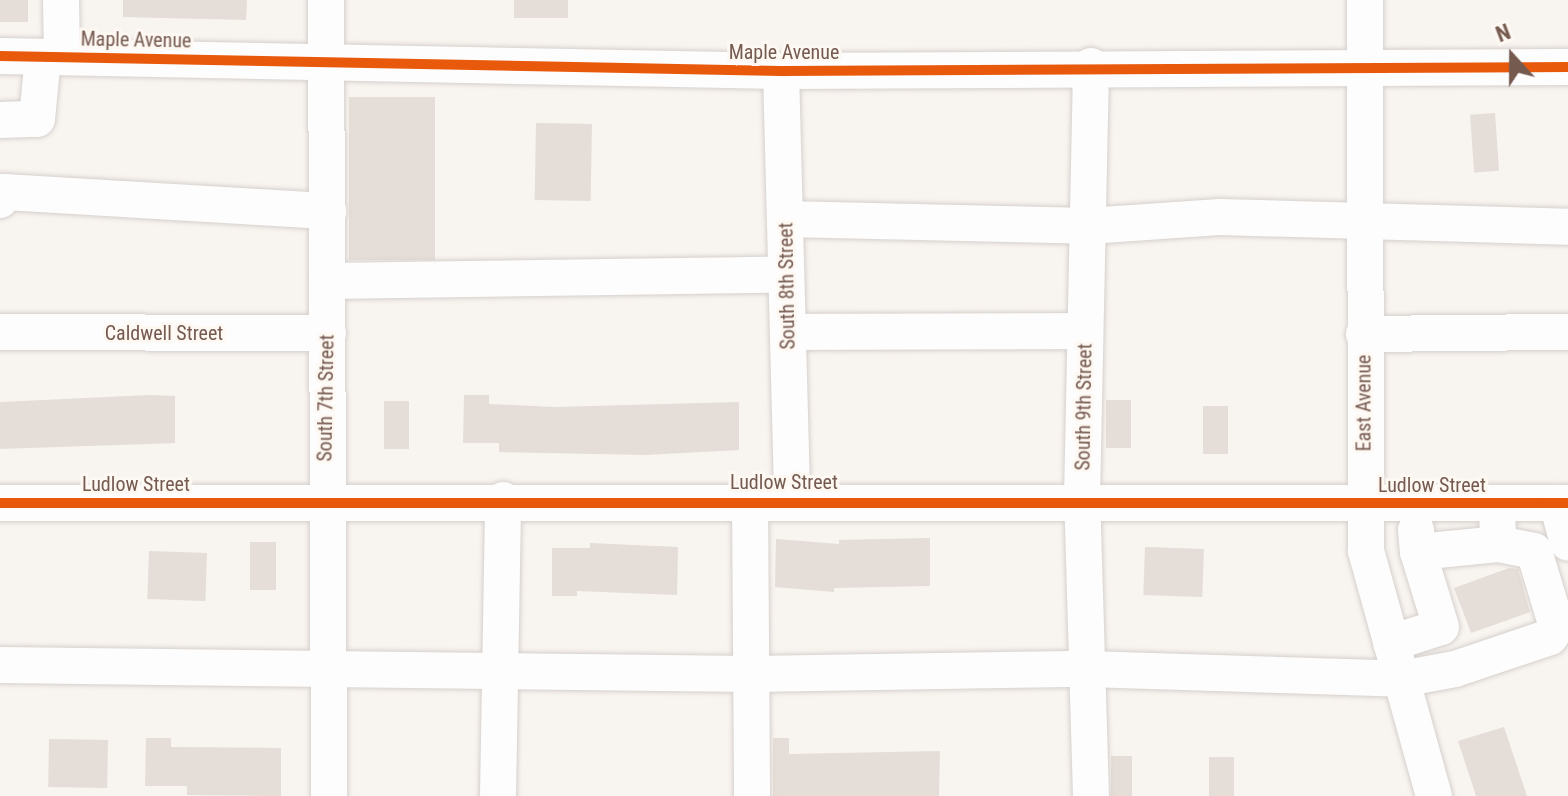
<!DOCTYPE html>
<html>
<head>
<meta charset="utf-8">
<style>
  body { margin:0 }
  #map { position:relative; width:1568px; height:796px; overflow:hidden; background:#f8f4f0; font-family:"Roboto Condensed",sans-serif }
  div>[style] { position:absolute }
  .building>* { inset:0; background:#e5ddd7; transform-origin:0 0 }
  .roads { filter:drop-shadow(0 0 2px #d6d0cc) drop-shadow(0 0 2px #d6d0cc) }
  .minor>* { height:36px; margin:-18px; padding:0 18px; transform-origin:18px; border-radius:18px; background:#fefdfd }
  .cycleway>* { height:10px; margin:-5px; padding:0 5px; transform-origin:5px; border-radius:5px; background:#e8590c }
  span { translate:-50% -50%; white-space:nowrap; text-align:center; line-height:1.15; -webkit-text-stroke:6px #fef8f3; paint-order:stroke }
  .street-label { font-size:20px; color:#755a50 }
  .north { position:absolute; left:1472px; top:16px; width:80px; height:80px; -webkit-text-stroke:6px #fef8f3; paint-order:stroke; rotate:339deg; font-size:22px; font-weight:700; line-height:32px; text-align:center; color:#755a50 }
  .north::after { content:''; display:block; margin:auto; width:28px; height:36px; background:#755a50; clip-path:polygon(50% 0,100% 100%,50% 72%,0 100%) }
</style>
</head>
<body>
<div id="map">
  <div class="building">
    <i style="left:0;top:0;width:28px;height:22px"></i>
    <i style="clip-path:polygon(123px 0,247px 0,246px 20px,123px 17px)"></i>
    <i style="left:514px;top:0;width:54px;height:18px"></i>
    <i style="left:349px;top:97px;width:86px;height:163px"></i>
    <i style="left:1495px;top:113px;width:58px;height:25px;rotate:86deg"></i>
    <i style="left:536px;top:123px;width:56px;height:77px;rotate:1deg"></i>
    <i style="clip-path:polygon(150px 395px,175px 396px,175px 443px,0 449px,0 402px)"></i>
    <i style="clip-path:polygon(464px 395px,489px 395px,489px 404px,555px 407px,739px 402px,739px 450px,645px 455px,499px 452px,499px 443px,463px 443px)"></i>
    <i style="left:1106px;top:400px;width:25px;height:48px"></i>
    <i style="left:384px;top:401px;width:25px;height:48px"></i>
    <i style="left:1203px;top:406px;width:25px;height:48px"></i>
    <i style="clip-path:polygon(930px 538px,930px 586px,834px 588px,834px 592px,775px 587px,776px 539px,839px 544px,839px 540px)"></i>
    <i style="left:250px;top:542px;width:26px;height:48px"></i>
    <i style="clip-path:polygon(590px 543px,678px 547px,677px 595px,577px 591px,577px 596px,552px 596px,552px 548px,590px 548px)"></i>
    <i style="left:1145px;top:547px;width:59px;height:48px;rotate:2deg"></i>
    <i style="left:149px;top:551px;width:58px;height:48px;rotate:2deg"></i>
    <i style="clip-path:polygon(1509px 568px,1518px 569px,1530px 612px,1471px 633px,1454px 588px)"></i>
    <i style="clip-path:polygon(1504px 727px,1527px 796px,1476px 796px,1458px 741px)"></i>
    <i style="clip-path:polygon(146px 738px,171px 738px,171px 747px,281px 748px,281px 796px,187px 795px,187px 786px,145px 786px)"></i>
    <i style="clip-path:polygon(773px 738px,789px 738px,789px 754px,940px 751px,939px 796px,773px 796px)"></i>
    <i style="left:108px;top:740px;width:48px;height:59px;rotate:91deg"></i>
    <i style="left:1111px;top:756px;width:21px;height:40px"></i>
    <i style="left:1209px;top:757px;width:25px;height:39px"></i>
  </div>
  <div class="roads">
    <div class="minor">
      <i style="left:61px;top:0;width:57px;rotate:89deg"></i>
      <i style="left:326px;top:0;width:796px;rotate:89.78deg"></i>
      <i style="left:1365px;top:0;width:551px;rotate:89.9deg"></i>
      <i style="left:1366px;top:551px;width:254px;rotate:74.5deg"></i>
      <i style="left:0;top:56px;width:781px;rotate:1.1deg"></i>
      <i style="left:781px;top:71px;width:787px;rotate:-0.29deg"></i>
      <i style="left:781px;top:71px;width:429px;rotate:88.5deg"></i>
      <i style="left:0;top:120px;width:37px;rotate:-2deg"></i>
      <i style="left:37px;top:119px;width:62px;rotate:-84.5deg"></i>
      <i style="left:0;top:200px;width:9px;rotate:-63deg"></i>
      <i style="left:4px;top:192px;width:325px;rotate:3.4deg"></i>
      <i style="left:785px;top:219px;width:303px;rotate:1.3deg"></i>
      <i style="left:1088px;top:226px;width:132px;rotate:-3.9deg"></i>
      <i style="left:1220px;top:217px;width:348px;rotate:1.6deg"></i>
      <i style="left:328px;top:281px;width:458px;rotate:-0.8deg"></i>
      <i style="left:0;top:332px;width:328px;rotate:0.2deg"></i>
      <i style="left:788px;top:332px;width:297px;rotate:-0.2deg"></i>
      <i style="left:1364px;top:334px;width:204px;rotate:-0.6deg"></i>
      <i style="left:750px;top:499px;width:297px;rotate:89.6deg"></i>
      <i style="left:0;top:503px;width:1568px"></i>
      <i style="left:1557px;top:503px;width:41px;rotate:74.6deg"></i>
      <i style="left:1416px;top:530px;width:22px;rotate:85deg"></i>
      <i style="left:1418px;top:552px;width:80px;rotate:-5.7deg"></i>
      <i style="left:1391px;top:643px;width:52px;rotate:-17.7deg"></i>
      <i style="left:1441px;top:627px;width:78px;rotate:-107deg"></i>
      <i style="left:0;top:665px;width:751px;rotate:0.69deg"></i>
      <i style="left:751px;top:674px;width:336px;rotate:-0.9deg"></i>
      <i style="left:1087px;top:669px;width:314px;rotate:1.8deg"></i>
      <i style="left:1401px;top:679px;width:55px;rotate:-10.5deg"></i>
      <i style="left:1455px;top:669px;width:100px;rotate:-18.6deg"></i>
      <i style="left:1550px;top:637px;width:12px;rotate:-55deg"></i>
      <i style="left:1557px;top:627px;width:79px;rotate:-106.8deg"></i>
      <i style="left:1534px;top:551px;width:37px;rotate:-169deg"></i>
      <i style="left:1498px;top:544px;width:41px;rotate:-91.4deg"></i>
      <i style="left:498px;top:796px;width:296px;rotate:-89deg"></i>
      <i style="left:1091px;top:796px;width:297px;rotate:-91.7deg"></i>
      <i style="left:1082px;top:499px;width:433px;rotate:-88.8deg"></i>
    </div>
  </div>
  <div class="cycleway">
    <i style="left:0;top:56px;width:781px;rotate:1.1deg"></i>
    <i style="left:781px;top:71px;width:787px;rotate:-0.29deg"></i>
    <i style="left:0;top:503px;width:1568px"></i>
  </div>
  <div class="street-label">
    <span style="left:136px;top:40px;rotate:1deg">Maple Avenue</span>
    <span style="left:784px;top:52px">Maple Avenue</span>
    <span style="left:787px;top:286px;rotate:-91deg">South 8th Street</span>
    <span style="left:164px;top:333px">Caldwell Street</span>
    <span style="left:326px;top:398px;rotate:-89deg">South 7th Street</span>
    <span style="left:1364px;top:403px;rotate:-90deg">East Avenue</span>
    <span style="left:1084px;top:407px;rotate:-89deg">South 9th Street</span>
    <span style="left:784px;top:482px">Ludlow Street</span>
    <span style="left:136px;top:484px">Ludlow Street</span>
    <span style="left:1432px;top:485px">Ludlow Street</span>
  </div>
  <div class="north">N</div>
</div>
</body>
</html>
